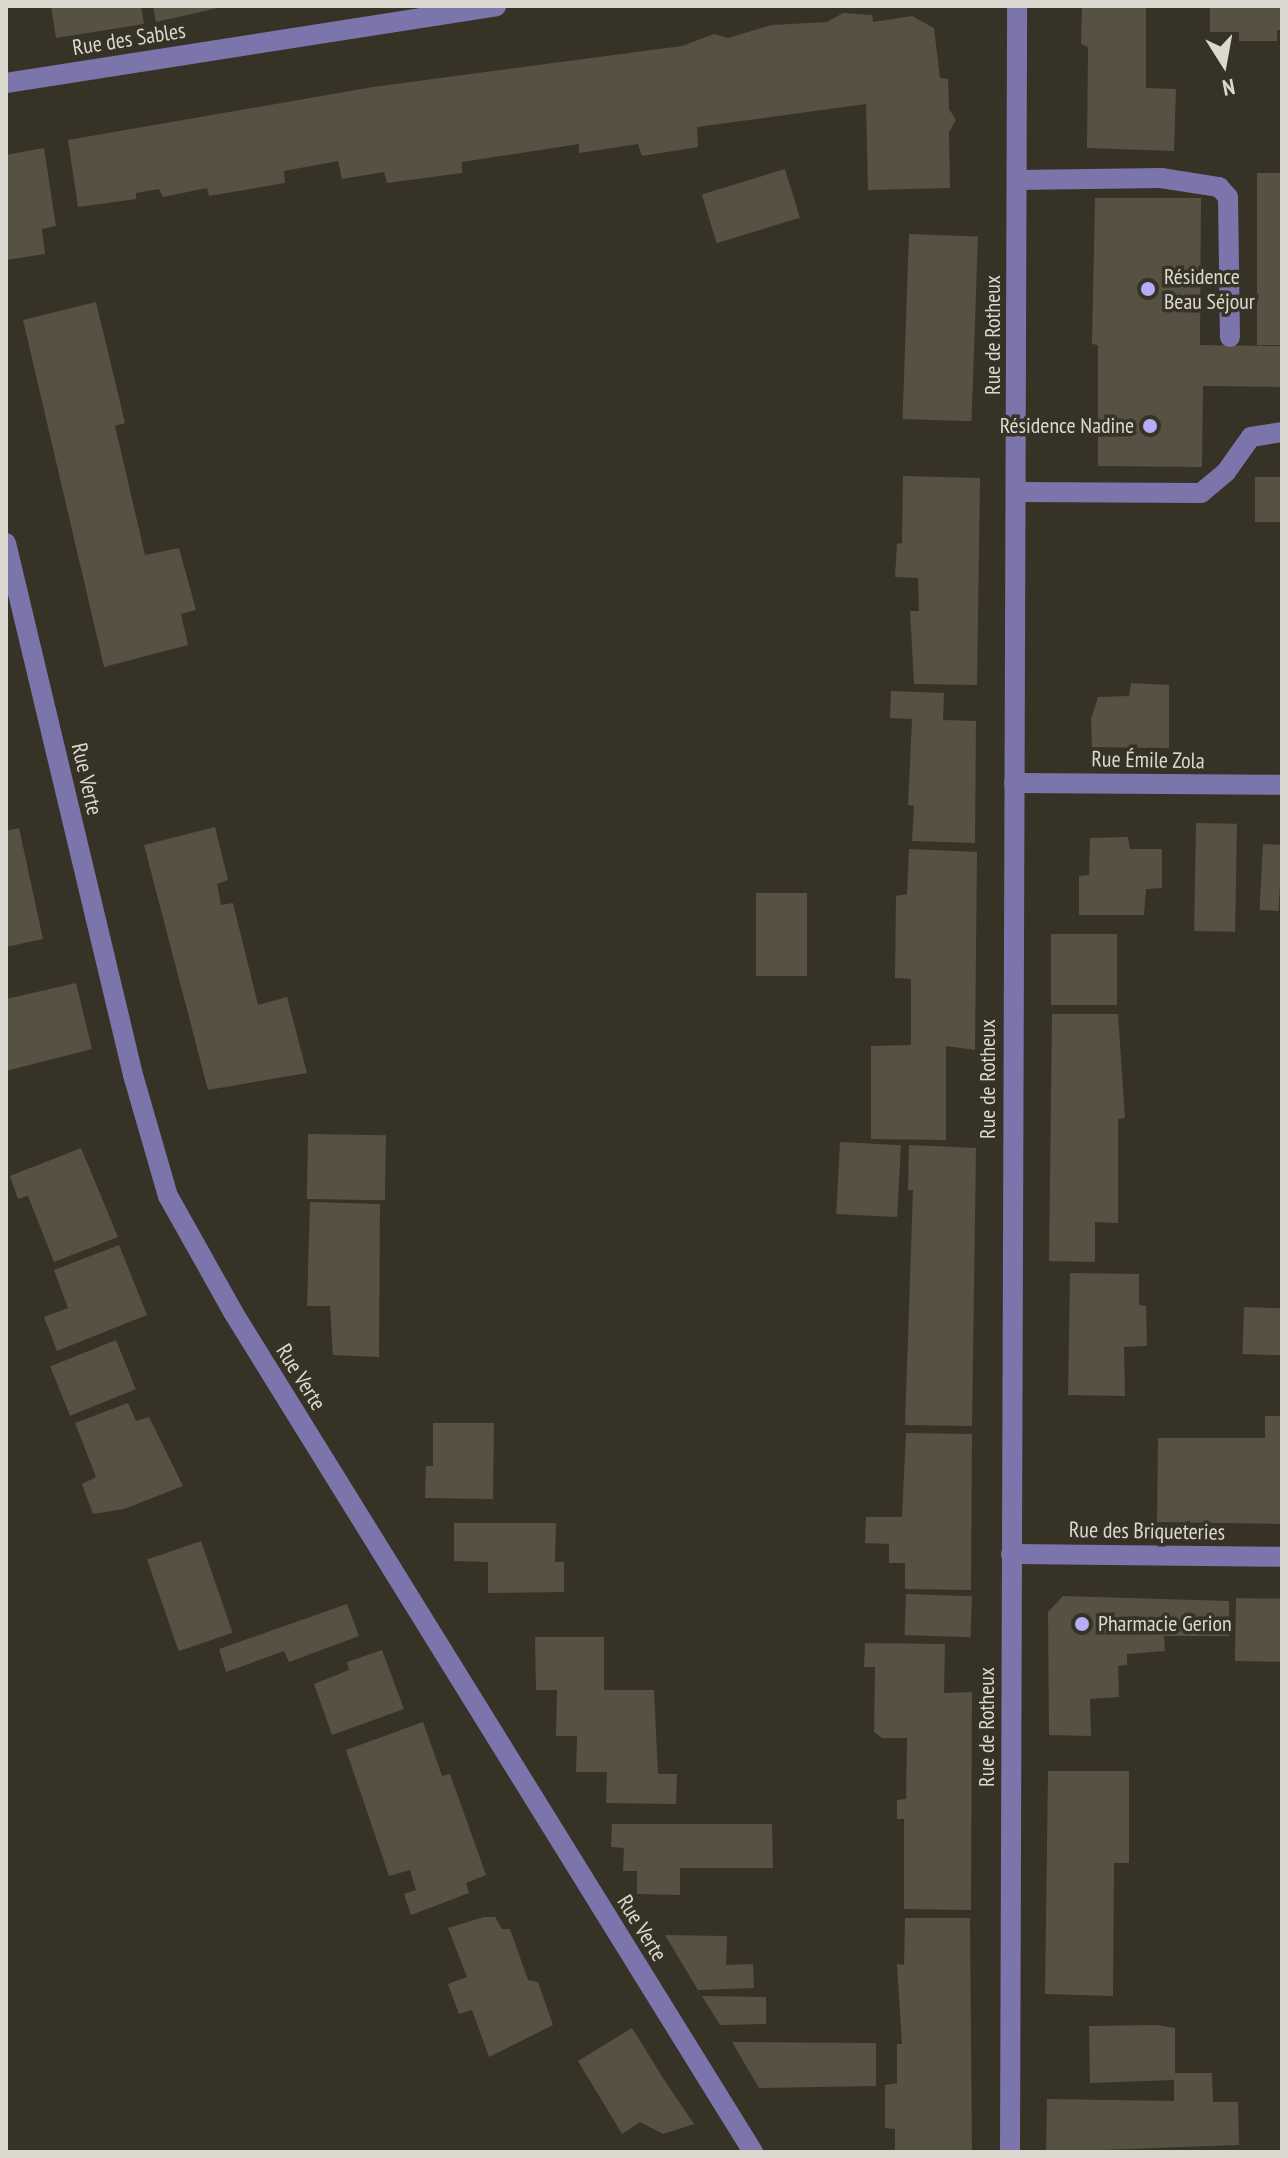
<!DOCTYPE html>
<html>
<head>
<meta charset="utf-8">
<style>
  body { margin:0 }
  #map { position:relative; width:1288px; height:2158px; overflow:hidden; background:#373226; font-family:"PT Sans Narrow",sans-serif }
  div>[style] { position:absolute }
  .building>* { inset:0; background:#565143; transform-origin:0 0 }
  .minor>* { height:20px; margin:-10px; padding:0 10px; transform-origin:10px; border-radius:10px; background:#7c75ab }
  .dots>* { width:22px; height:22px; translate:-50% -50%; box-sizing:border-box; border:4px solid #373226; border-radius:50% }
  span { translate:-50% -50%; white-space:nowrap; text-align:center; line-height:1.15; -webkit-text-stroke:7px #373226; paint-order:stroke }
  .street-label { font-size:22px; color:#dbd8d0 }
  .poi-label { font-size:22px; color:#dbd8d0 }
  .left { translate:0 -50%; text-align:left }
  .right { translate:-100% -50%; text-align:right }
  .frame { position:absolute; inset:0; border:8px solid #dbd8d0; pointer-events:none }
  .north { position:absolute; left:1184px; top:24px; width:80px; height:80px; -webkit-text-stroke:6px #373226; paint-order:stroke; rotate:169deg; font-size:22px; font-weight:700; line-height:32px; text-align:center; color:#dbd8d0 }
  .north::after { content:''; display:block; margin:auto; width:28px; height:36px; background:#dbd8d0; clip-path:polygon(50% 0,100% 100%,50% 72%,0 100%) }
</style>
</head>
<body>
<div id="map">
  <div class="building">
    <i style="clip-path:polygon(51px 6px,141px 6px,144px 24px,56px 38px)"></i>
    <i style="clip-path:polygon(153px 6px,218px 6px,218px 8px,156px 22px)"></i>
    <i style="clip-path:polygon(1082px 6px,1146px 6px,1146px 88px,1176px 89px,1174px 151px,1087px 148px,1088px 47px,1081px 44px)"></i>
    <i style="clip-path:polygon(1210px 6px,1282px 6px,1282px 30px,1277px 30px,1277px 41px,1239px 41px,1239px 32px,1210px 32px)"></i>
    <i style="clip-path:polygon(843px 13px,872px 15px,873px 22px,912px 16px,934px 28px,940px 78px,948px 79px,949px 109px,956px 120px,949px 132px,950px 188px,868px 190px,866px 104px,697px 127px,698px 147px,642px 156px,638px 144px,579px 153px,579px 144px,462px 162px,462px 173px,387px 183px,384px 172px,342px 179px,338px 161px,284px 171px,285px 183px,209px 196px,207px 188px,163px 197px,159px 189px,136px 193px,136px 199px,78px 207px,68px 140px,373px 87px,682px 46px,714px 34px,728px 38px,772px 25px,827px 22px)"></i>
    <i style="clip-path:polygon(44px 148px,56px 226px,42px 229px,45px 254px,6px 260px,6px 155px)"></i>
    <i style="left:785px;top:169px;width:51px;height:87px;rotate:73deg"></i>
    <i style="left:1257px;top:173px;width:25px;height:172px"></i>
    <i style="clip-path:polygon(1095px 198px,1201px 198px,1200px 345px,1282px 346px,1282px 387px,1203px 386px,1202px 467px,1098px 466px,1098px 345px,1092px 344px)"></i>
    <i style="left:909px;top:234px;width:69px;height:185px;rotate:2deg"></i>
    <i style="clip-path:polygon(96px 302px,125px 423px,115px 426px,145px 555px,179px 548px,196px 610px,181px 614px,188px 645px,104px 667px,23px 320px)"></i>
    <i style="clip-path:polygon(903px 476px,980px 478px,977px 685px,914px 684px,910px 611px,919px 611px,918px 578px,895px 577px,897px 544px,902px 543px)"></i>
    <i style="left:1255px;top:477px;width:27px;height:45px"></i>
    <i style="clip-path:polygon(1131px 683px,1169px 685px,1169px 748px,1092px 747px,1091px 719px,1098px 697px,1129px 696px)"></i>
    <i style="clip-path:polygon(891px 691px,944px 693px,943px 720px,976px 721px,975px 843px,912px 841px,914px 806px,908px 805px,912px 719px,890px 718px)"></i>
    <i style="left:1196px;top:823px;width:41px;height:108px;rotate:1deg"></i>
    <i style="clip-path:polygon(215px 827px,228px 880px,217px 884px,221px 905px,233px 903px,258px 1005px,287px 997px,307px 1073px,208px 1090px,144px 845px)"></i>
    <i style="clip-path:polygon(19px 828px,43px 939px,6px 947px,6px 831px)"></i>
    <i style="clip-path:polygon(1128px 837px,1130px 849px,1162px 849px,1162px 888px,1146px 889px,1144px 915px,1079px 915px,1079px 876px,1089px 875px,1090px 838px)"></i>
    <i style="left:1263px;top:844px;width:19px;height:66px;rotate:3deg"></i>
    <i style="clip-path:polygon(909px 849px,977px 852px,975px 1050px,946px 1046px,946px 1140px,871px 1139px,871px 1046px,911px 1045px,911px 979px,895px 978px,896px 896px,907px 894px)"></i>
    <i style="left:756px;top:893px;width:51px;height:83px"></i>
    <i style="left:1051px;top:934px;width:66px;height:71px"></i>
    <i style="clip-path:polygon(76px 983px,92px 1049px,6px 1071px,6px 999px)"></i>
    <i style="clip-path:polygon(1052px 1014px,1118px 1014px,1125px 1118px,1118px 1119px,1118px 1223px,1095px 1222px,1095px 1262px,1049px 1261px)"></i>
    <i style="left:308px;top:1134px;width:78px;height:65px;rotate:1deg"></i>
    <i style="left:840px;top:1142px;width:61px;height:72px;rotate:3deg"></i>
    <i style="clip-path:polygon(909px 1145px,976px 1148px,972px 1426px,905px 1425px,913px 1190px,908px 1190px)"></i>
    <i style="clip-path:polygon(81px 1148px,118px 1237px,54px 1262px,28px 1196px,18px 1199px,10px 1176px)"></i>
    <i style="clip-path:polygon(310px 1202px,380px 1204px,379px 1357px,333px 1355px,330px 1306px,307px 1306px)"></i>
    <i style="clip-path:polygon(119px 1245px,147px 1315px,57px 1351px,44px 1317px,68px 1308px,54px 1270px)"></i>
    <i style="clip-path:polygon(1070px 1273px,1139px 1274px,1139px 1305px,1146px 1306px,1147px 1346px,1124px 1347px,1125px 1396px,1068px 1395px)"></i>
    <i style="left:1244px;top:1307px;width:38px;height:47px;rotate:2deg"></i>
    <i style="left:116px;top:1340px;width:53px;height:71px;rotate:68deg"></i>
    <i style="clip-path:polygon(128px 1403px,136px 1421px,149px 1417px,183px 1486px,124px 1509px,93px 1514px,82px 1484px,96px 1477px,75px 1423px)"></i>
    <i style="clip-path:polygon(1265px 1416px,1282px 1416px,1282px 1524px,1157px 1522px,1158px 1438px,1265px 1438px)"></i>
    <i style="clip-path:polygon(433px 1423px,494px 1423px,493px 1499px,425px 1498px,426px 1466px,433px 1466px)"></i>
    <i style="clip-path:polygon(906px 1433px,972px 1434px,971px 1590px,905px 1589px,905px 1563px,889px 1563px,889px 1544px,865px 1543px,866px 1517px,902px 1517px)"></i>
    <i style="clip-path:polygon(454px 1523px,556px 1523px,555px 1562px,564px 1562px,564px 1592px,488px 1593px,488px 1562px,454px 1561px)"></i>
    <i style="left:201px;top:1541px;width:97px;height:57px;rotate:71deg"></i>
    <i style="left:906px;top:1594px;width:66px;height:41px;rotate:2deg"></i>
    <i style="clip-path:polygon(1063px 1596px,1229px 1601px,1229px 1636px,1164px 1636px,1165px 1651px,1127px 1654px,1127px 1665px,1118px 1666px,1119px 1697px,1090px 1699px,1091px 1736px,1049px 1735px,1048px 1612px)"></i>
    <i style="left:1236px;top:1598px;width:46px;height:63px;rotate:1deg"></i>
    <i style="clip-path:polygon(347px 1604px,359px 1636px,289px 1662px,284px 1651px,226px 1672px,219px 1649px)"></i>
    <i style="clip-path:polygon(535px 1637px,604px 1637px,604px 1690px,654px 1690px,658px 1774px,677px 1774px,676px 1804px,606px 1803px,607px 1772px,576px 1772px,577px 1736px,556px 1736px,557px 1690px,536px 1690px)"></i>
    <i style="clip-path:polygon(865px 1643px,945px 1644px,944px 1693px,972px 1692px,971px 1910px,904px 1909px,904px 1819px,897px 1819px,897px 1800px,906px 1799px,907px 1738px,882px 1738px,874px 1732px,875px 1667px,864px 1667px)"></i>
    <i style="clip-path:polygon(382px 1650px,404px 1709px,332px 1735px,314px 1684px,349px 1670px,347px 1662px)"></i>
    <i style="clip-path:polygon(423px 1722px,442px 1776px,450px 1774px,486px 1875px,466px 1883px,469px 1893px,411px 1915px,404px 1894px,416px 1890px,410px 1870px,389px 1876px,346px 1750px)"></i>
    <i style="clip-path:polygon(1048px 1771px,1129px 1771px,1129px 1863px,1114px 1863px,1113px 1996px,1045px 1994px)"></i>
    <i style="clip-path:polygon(612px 1824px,772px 1824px,773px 1868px,680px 1868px,680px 1895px,637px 1894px,637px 1871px,623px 1871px,624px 1848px,611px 1847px)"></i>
    <i style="clip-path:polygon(484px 1917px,495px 1917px,502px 1929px,510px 1929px,528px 1980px,538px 1982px,553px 2025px,489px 2057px,472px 2010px,459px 2014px,448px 1984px,467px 1977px,448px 1928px)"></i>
    <i style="clip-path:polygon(905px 1918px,970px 1918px,972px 2152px,895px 2152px,895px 2129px,885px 2128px,885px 2085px,897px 2083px,897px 2044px,902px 2044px,897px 1964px,904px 1965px)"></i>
    <i style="clip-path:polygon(665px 1935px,727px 1936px,726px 1965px,753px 1964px,754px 1988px,698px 1990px)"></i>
    <i style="clip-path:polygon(702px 1996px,766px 1997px,766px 2024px,720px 2025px)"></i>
    <i style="clip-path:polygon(1157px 2025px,1175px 2028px,1175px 2073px,1212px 2073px,1213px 2102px,1238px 2102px,1239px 2145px,1046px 2152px,1047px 2099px,1174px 2101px,1174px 2080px,1090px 2083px,1089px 2026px)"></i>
    <i style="clip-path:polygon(632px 2028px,663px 2078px,694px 2124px,663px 2134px,640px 2122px,622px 2134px,578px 2061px)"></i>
    <i style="clip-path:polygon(732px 2042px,876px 2043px,876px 2086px,759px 2088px)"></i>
  </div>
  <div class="minor">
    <i style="left:6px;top:83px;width:496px;rotate:-8.9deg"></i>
    <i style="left:1017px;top:180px;width:144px;rotate:-0.8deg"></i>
    <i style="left:1161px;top:178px;width:59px;rotate:8.8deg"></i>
    <i style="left:1219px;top:187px;width:13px;rotate:48deg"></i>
    <i style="left:1228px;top:197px;width:140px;rotate:89.2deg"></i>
    <i style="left:1017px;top:492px;width:184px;rotate:0.3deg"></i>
    <i style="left:1201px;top:493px;width:33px;rotate:-40deg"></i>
    <i style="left:1226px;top:472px;width:43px;rotate:-54.5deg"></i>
    <i style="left:1251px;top:437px;width:31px;rotate:-9deg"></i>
    <i style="left:6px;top:543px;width:547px;rotate:76.57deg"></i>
    <i style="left:133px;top:1075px;width:126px;rotate:73.9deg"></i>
    <i style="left:168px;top:1196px;width:133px;rotate:60.7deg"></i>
    <i style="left:233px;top:1312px;width:988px;rotate:58.24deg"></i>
    <i style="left:1014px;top:783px;width:268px;rotate:0.4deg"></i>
    <i style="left:1011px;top:1554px;width:271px;rotate:0.6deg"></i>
    <i style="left:1010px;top:2152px;width:2146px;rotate:-89.81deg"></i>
  </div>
  <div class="dots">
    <i style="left:1148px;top:289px;background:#b6acf8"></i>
    <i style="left:1150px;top:426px;background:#b6acf8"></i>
    <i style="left:1082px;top:1624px;background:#b6acf8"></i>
  </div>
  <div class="street-label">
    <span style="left:129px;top:39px;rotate:-9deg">Rue des Sables</span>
    <span style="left:993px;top:335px;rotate:-90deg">Rue de Rotheux</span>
    <span style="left:1148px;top:760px;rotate:1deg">Rue Émile Zola</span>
    <span style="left:87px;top:779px;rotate:77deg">Rue Verte</span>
    <span style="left:988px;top:1079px;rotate:-90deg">Rue de Rotheux</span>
    <span style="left:301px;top:1377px;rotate:58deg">Rue Verte</span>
    <span style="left:1147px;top:1531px;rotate:1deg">Rue des Briqueteries</span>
    <span style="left:987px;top:1727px;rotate:-90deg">Rue de Rotheux</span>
    <span style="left:642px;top:1928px;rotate:58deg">Rue Verte</span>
  </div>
  <div class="poi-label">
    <span class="left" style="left:1164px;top:289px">Résidence<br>Beau Séjour</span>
    <span class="right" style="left:1134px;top:426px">Résidence Nadine</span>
    <span class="left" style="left:1098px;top:1624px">Pharmacie Gerion</span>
  </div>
  <div class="frame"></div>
  <div class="north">N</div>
</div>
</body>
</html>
